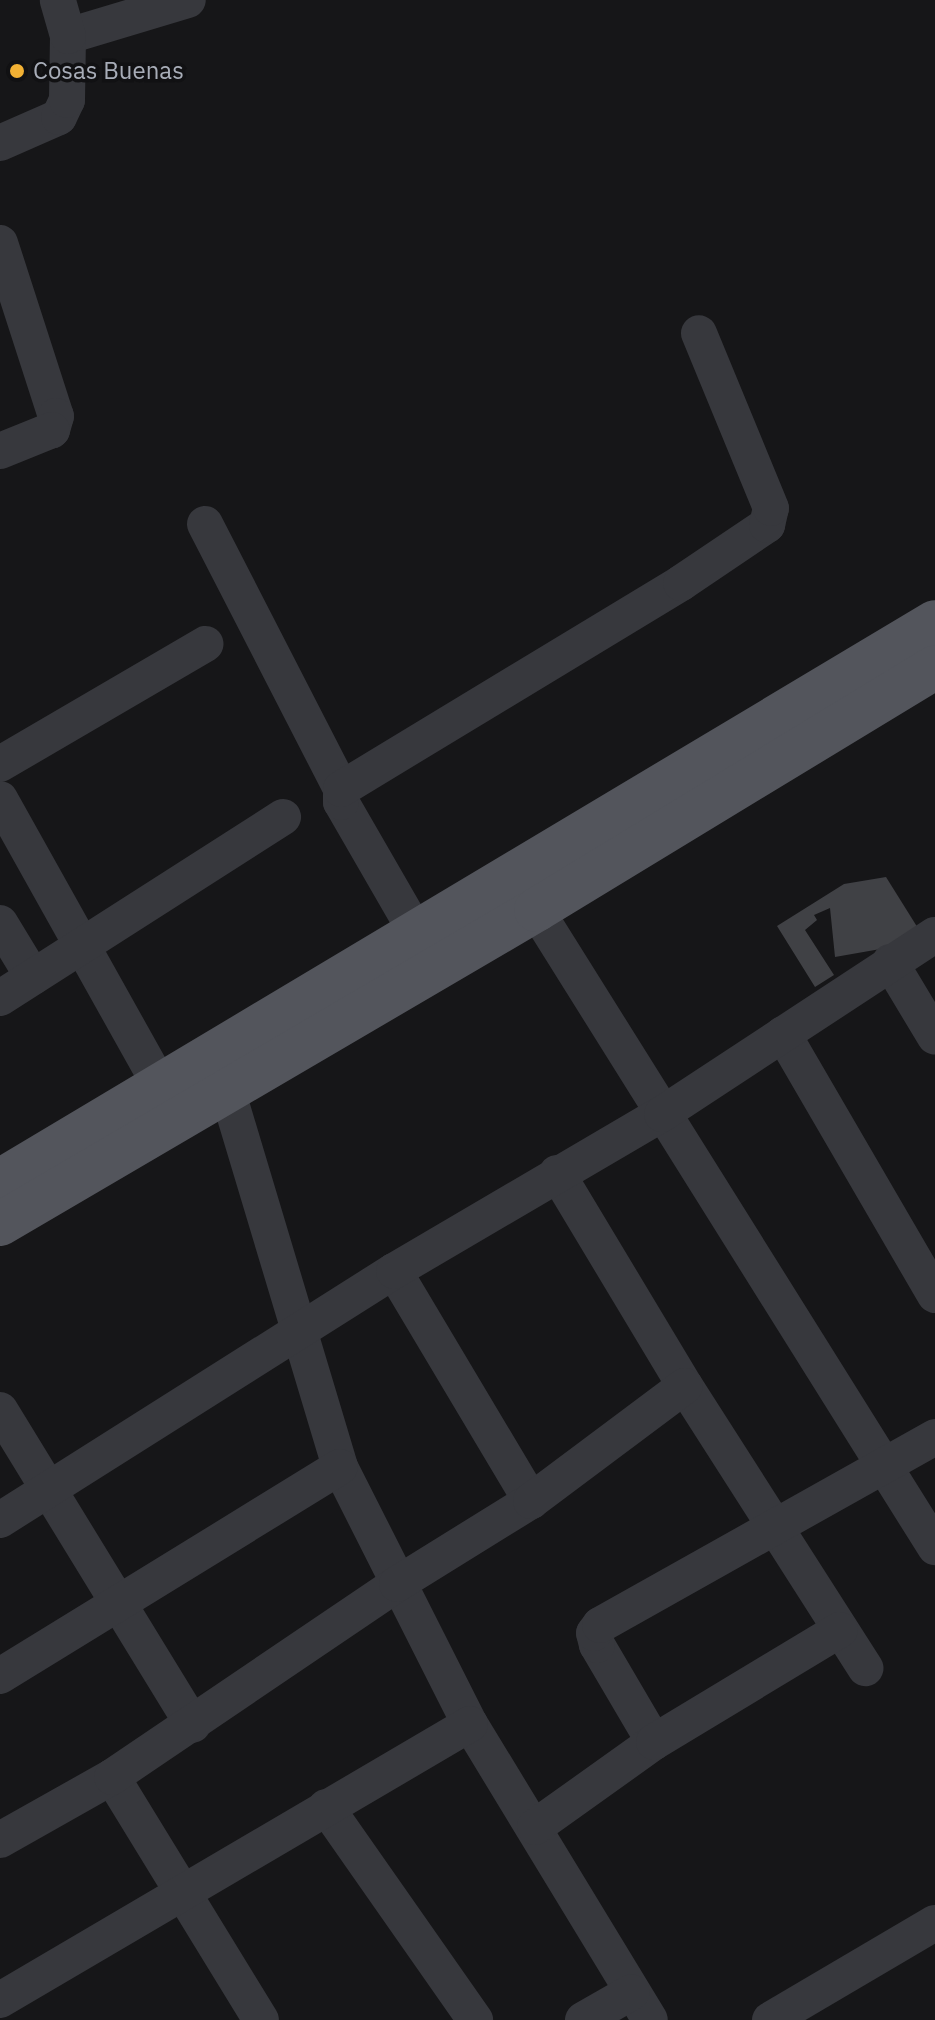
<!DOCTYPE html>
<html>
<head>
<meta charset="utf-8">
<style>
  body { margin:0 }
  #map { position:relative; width:935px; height:2020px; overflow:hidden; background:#161618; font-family:"IBM Plex Sans",sans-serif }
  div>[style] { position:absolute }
  .building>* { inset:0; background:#404145 }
  .minor>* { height:36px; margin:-18px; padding:0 18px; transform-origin:18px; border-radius:18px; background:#37383d }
  .primary>* { height:44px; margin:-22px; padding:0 22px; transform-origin:22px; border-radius:22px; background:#53555c }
  .dots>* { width:22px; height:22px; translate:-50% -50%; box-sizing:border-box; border:4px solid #111113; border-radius:50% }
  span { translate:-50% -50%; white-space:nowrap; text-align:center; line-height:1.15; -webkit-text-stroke:7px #111113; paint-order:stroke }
  .poi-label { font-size:24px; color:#a8adb8 }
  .left { translate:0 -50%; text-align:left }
</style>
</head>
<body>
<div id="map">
  <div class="building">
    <i style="clip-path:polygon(886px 877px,926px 941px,835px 957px,830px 908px,814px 915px,817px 920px,805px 930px,834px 975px,815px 987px,777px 926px,844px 884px)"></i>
  </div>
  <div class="minor">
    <i style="left:68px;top:36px;width:125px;rotate:-16.7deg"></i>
    <i style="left:0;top:143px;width:64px;rotate:-23.8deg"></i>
    <i style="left:59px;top:117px;width:19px;rotate:-65deg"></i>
    <i style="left:67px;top:100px;width:64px;rotate:-89.1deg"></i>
    <i style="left:68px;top:36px;width:37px;rotate:-106deg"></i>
    <i style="left:0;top:243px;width:182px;rotate:72.1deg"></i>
    <i style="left:56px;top:416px;width:15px;rotate:106deg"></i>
    <i style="left:52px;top:430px;width:56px;rotate:158deg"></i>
    <i style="left:205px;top:524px;width:298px;rotate:62.8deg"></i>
    <i style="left:0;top:764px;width:238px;rotate:-30.3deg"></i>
    <i style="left:0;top:799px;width:328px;rotate:60.8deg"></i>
    <i style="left:536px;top:910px;width:752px;rotate:57.94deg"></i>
    <i style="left:0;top:923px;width:63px;rotate:58.6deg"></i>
    <i style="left:416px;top:932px;width:150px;rotate:-120deg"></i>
    <i style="left:341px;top:802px;width:13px;rotate:-90deg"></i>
    <i style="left:341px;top:789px;width:398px;rotate:-31.2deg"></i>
    <i style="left:681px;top:583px;width:104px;rotate:-34deg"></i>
    <i style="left:767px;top:525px;width:17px;rotate:-77deg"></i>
    <i style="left:771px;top:508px;width:189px;rotate:-112.4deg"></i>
    <i style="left:890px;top:962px;width:87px;rotate:59deg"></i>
    <i style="left:0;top:998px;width:336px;rotate:-32.6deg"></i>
    <i style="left:783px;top:1034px;width:302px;rotate:59.8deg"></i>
    <i style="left:227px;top:1090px;width:394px;rotate:73.3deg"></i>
    <i style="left:340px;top:1467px;width:288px;rotate:63.2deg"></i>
    <i style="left:470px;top:1724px;width:346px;rotate:58.7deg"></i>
    <i style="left:557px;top:1173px;width:249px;rotate:59deg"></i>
    <i style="left:685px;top:1386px;width:335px;rotate:57.4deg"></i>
    <i style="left:394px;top:1271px;width:268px;rotate:59.2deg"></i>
    <i style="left:0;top:1410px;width:369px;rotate:58.5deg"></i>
    <i style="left:0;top:1520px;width:466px;rotate:-32.3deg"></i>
    <i style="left:394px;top:1271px;width:311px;rotate:-30.4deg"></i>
    <i style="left:662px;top:1114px;width:326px;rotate:-33.3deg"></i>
    <i style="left:0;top:1676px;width:399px;rotate:-31.6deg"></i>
    <i style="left:654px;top:1742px;width:113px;rotate:-120.4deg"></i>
    <i style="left:597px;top:1645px;width:12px;rotate:-104deg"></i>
    <i style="left:594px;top:1633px;width:10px;rotate:-53deg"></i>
    <i style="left:600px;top:1625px;width:384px;rotate:-29.3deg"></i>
    <i style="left:112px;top:1777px;width:285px;rotate:58.5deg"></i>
    <i style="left:326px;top:1807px;width:260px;rotate:55deg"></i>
    <i style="left:535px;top:1827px;width:146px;rotate:-35.5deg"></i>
    <i style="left:654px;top:1742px;width:217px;rotate:-31.1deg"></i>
    <i style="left:0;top:1840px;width:129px;rotate:-29.4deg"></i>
    <i style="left:112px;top:1777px;width:344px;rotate:-34.1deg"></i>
    <i style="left:397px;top:1584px;width:158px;rotate:-31.8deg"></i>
    <i style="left:531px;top:1501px;width:192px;rotate:-36.8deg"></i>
    <i style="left:0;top:2000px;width:545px;rotate:-30.42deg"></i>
    <i style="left:583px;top:2020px;width:56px;rotate:-29.7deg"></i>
    <i style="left:770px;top:2020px;width:191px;rotate:-30.5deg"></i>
  </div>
  <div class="primary">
    <i style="left:0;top:1181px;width:1089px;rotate:-30.87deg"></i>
    <i style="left:0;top:1224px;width:621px;rotate:-30.36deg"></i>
    <i style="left:536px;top:910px;width:467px;rotate:-31.3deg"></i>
  </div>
  <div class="dots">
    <i style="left:17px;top:71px;background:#f2b134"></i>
  </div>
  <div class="poi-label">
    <span class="left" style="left:33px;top:71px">Cosas Buenas</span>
  </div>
</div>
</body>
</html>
